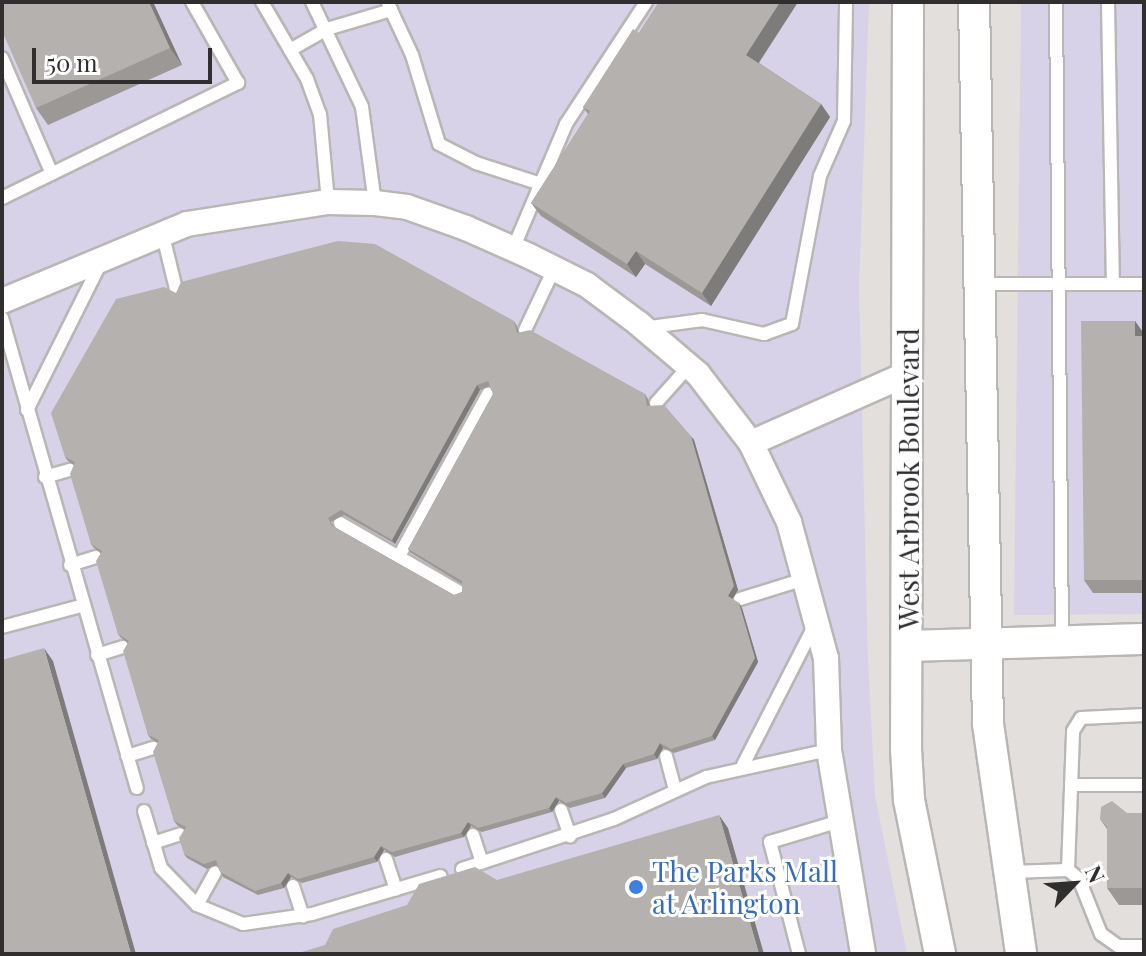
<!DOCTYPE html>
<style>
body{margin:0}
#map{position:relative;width:1146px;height:956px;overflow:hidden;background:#e2dfdc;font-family:"Playfair Display",serif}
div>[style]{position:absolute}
.commercial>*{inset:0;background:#d7d2e8}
.roads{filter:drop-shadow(2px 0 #b9b6b4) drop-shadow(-2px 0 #b9b6b4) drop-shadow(0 2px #b9b6b4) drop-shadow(0 -2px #b9b6b4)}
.service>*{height:12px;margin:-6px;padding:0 6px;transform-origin:6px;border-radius:6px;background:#fff}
.minor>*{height:24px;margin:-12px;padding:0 12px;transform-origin:12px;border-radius:12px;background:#fff}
.tertiary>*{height:30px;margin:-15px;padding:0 15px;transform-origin:15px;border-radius:15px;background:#fff}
.wall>*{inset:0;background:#9b9896}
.shaded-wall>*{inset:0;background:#7e7c7a}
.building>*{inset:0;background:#b4b1af}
.dots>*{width:22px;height:22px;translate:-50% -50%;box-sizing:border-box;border:4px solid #fff;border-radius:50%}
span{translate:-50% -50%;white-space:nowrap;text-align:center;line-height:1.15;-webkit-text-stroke:6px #fff;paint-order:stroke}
.street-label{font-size:28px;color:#302e2e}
.shop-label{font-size:28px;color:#366cbe}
.left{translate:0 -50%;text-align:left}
.frame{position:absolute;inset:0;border:4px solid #302e2e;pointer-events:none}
.north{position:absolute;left:1034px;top:844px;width:80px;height:80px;-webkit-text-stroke:6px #fff;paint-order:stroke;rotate:65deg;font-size:22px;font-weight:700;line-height:32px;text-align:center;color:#302e2e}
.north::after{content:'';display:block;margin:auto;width:28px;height:36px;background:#302e2e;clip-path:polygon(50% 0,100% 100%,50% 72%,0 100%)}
.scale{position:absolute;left:32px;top:48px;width:180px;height:36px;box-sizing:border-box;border:4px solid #302e2e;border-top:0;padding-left:10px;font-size:24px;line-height:28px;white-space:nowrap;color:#302e2e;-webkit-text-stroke:6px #fff;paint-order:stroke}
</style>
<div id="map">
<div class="commercial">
<div style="clip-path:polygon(2px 2px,869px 2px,859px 287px,868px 661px,875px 796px,907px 954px,2px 954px)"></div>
<div style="clip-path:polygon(1021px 2px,1144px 2px,1144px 614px,1014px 615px)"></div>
</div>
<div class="roads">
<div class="service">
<div style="left:262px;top:2px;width:89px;rotate:59.7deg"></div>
<div style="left:307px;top:79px;width:37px;rotate:70deg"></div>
<div style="left:320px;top:114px;width:88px;rotate:84.8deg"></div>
<div style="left:312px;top:2px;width:116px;rotate:64.5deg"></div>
<div style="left:362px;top:107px;width:97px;rotate:82.3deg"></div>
<div style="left:1056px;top:2px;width:638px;rotate:89.46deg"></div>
<div style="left:1108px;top:2px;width:282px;rotate:89deg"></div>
<div style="left:391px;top:10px;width:50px;rotate:65deg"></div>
<div style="left:412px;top:55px;width:93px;rotate:73.1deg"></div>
<div style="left:439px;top:144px;width:42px;rotate:27.2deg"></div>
<div style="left:476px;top:163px;width:65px;rotate:17.9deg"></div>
<div style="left:290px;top:50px;width:43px;rotate:-29.6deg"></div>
<div style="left:327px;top:29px;width:67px;rotate:-16.5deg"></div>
<div style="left:391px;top:10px;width:9px;rotate:-111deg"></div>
<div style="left:2px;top:58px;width:126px;rotate:66.7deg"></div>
<div style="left:2px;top:198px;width:263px;rotate:-26deg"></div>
<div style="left:238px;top:83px;width:93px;rotate:-119.6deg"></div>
<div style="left:162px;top:232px;width:59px;rotate:76.2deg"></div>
<div style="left:513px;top:249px;width:136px;rotate:-67deg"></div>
<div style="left:566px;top:124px;width:146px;rotate:-56.7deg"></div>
<div style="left:981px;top:284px;width:163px"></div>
<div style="left:2px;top:318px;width:489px;rotate:74deg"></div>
<div style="left:643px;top:328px;width:60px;rotate:-7.7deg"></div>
<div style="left:702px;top:320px;width:64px;rotate:12.7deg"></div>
<div style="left:764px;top:334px;width:30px;rotate:-20deg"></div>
<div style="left:792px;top:324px;width:151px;rotate:-79.3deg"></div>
<div style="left:820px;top:176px;width:60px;rotate:-66.4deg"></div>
<div style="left:844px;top:121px;width:119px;rotate:-89deg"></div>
<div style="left:525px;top:330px;width:68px;rotate:-64.6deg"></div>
<div style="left:656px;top:403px;width:50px;rotate:-48.3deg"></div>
<div style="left:27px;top:410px;width:163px;rotate:-63.4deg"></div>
<div style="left:45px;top:477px;width:26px;rotate:-16deg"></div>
<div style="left:340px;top:523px;width:136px;rotate:30deg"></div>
<div style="left:399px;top:556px;width:185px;rotate:-61.2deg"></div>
<div style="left:70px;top:565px;width:27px;rotate:-17deg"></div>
<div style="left:740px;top:599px;width:71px;rotate:-17.2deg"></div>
<div style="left:2px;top:627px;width:82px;rotate:-14.9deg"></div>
<div style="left:97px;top:655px;width:27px;rotate:-17deg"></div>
<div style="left:127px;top:756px;width:28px;rotate:-17deg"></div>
<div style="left:666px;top:756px;width:34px;rotate:75deg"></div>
<div style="left:743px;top:765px;width:156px;rotate:-62.9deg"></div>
<div style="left:1071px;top:785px;width:73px"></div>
<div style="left:561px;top:810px;width:28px;rotate:71deg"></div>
<div style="left:144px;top:811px;width:59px;rotate:73.4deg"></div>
<div style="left:161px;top:868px;width:52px;rotate:45.8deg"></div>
<div style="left:197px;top:905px;width:50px;rotate:22.4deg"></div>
<div style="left:243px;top:924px;width:70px;rotate:-8.2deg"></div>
<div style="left:312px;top:914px;width:134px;rotate:-16.5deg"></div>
<div style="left:473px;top:835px;width:29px;rotate:72deg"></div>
<div style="left:153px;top:843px;width:28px;rotate:-18deg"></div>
<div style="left:386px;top:859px;width:32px;rotate:72deg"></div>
<div style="left:462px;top:869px;width:160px;rotate:-18.2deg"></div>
<div style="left:614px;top:819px;width:101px;rotate:-24.5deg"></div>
<div style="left:706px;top:777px;width:126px;rotate:-12.4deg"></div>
<div style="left:1068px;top:870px;width:139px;rotate:-87.9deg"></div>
<div style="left:1073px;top:731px;width:15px;rotate:-58deg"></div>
<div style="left:1081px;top:718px;width:63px;rotate:-2.7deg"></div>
<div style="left:1011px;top:872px;width:57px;rotate:-2deg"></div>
<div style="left:1068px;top:870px;width:14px;rotate:39deg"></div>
<div style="left:1079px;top:879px;width:59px;rotate:68.2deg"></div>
<div style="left:1101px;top:934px;width:21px;rotate:35deg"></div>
<div style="left:1118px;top:946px;width:26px"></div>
<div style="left:293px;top:886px;width:32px;rotate:72deg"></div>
<div style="left:197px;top:905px;width:37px;rotate:-61deg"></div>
<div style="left:799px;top:954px;width:116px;rotate:-104.5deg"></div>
<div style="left:770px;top:842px;width:73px;rotate:-16.7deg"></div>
</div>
<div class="minor">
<div style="left:2px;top:301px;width:200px;rotate:-22.6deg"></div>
<div style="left:187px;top:224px;width:143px;rotate:-8.9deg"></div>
<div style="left:328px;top:202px;width:47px;rotate:1.2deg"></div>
<div style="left:375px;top:203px;width:32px;rotate:7deg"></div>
<div style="left:407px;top:207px;width:63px;rotate:19.6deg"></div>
<div style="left:466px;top:228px;width:69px;rotate:24deg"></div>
<div style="left:529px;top:256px;width:65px;rotate:26.6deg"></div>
<div style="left:587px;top:285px;width:64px;rotate:36.7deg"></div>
<div style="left:638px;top:323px;width:79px;rotate:40.4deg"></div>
<div style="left:698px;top:374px;width:87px;rotate:52.5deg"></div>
<div style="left:751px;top:443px;width:88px;rotate:64.3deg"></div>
<div style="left:789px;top:522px;width:141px;rotate:74.8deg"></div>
<div style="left:826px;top:658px;width:92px;rotate:88.1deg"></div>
<div style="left:829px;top:750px;width:207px;rotate:80.5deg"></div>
<div style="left:751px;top:443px;width:173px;rotate:-23.9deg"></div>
</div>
<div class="tertiary">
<div style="left:908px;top:2px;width:747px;rotate:90.15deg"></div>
<div style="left:906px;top:749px;width:51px;rotate:86.6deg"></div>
<div style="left:909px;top:800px;width:157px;rotate:78.6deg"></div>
<div style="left:974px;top:2px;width:722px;rotate:88.89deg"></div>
<div style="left:988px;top:724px;width:232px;rotate:81.8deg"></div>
<div style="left:907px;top:646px;width:237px;rotate:-1.7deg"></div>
</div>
</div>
<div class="wall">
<div style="clip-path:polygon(2px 2px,153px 2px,182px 65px,48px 125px,36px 108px)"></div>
<div style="clip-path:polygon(659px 2px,798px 2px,759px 63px,821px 104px,830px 117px,711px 306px,645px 264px,636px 277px,541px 216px,531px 203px,588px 114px,583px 107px,639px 33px)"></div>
<div style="clip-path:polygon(evenodd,176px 293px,514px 321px,517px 326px,519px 333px,645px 394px,648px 399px,650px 406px,694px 440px,738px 590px,732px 599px,739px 603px,742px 608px,758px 662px,715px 740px,674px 753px,663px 748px,657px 759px,626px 768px,605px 798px,570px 808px,559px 801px,552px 812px,482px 832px,471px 826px,464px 837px,395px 857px,384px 850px,377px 862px,302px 883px,291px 877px,284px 888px,258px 895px,223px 877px,217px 865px,207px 869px,187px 858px,184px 854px,184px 829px,177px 825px,174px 821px,158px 743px,151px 739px,148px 735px,127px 642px,121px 638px,118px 634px,100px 552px,94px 548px,91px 544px,74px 465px,68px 461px,65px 457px,176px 293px,490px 386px,493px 394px,408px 549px,411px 553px,462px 584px,462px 592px,454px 595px,334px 527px,331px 522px,344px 515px,395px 544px,480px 390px,490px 386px)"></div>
<div style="clip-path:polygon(1135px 321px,1144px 334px,1144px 593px,1093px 593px,1084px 580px)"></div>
<div style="clip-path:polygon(1127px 813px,1144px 813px,1144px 905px,1119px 905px,1107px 888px,1107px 829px,1100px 819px)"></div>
</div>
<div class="shaded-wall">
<div style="clip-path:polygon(149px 2px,153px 2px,182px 65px,170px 48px)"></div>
<div style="clip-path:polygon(780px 2px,798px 2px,755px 68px,746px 55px)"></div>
<div style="clip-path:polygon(821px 104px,830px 117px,711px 306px,702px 293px)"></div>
<div style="clip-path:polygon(636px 251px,645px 264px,636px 277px,627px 264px)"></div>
<div style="clip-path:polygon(1135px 321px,1144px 334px,1144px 349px,1135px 336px)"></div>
<div style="clip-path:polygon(477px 385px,480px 390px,395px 544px,392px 540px)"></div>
<div style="clip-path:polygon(691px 436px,694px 440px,738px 590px,731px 601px,728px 596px)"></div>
<div style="clip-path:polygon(739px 603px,742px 608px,758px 662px,715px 740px,712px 736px)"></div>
<div style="clip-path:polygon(44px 648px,53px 661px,136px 954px,131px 954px)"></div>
<div style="clip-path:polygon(660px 743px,663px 748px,657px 759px,654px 754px)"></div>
<div style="clip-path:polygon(623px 764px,626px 768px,605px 798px,602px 793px)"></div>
<div style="clip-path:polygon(556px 797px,559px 801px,552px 812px,549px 808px)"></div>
<div style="clip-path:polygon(719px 815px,728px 828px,764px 954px,759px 954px)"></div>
<div style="clip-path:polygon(468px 822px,471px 826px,464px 837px,461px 833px)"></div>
<div style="clip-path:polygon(381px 846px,384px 850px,377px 862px,374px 857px)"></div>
<div style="clip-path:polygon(288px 873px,291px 877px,284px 888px,281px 883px)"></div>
</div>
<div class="building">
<div style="clip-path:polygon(2px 2px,149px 2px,170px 48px,36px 108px,2px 31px)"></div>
<div style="clip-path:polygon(659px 2px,780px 2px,746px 55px,821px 104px,702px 293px,636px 251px,627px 264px,531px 203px,590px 111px,583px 107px,633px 29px,639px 33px)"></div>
<div style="clip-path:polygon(evenodd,338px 241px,375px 244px,514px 321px,517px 333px,530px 330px,645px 394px,647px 406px,664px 405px,691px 436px,734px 586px,728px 596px,739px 603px,755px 658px,712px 736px,671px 749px,660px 743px,654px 754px,623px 764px,602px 793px,566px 803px,556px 797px,549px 808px,478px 828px,468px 822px,461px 833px,392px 852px,381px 846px,374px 857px,298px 879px,288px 873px,281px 883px,255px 891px,220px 872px,216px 860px,204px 864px,184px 854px,179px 838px,186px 827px,174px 821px,153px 752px,159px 740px,148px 735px,123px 651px,129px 641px,118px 634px,96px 561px,102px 551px,91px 544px,70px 474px,75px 462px,65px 457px,51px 413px,116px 299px,164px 287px,176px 293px,181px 282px,338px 241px,488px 381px,493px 394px,408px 549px,462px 581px,462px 592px,454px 595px,332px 526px,328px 518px,341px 510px,392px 540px,477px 385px,488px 381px)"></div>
<div style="clip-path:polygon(1081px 321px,1135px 321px,1135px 336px,1144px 336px,1144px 580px,1084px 580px)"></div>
<div style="clip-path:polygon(44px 648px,131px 954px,2px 954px,2px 660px)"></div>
<div style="clip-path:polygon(1112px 801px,1127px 813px,1144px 813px,1144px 888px,1107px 888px,1107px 827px,1100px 819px,1101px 807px)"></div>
<div style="clip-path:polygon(719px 815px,759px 954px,295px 954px,325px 945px,333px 929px,407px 905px,419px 884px,475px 867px,497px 880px)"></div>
</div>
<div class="dots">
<div style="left:636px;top:887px;background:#3f7fe0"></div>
</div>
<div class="street-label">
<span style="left:908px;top:479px;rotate:-90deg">West Arbrook Boulevard</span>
</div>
<div class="shop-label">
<span class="left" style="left:652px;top:887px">The Parks Mall<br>at Arlington</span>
</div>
<div class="frame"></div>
<div class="north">N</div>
<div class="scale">50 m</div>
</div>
